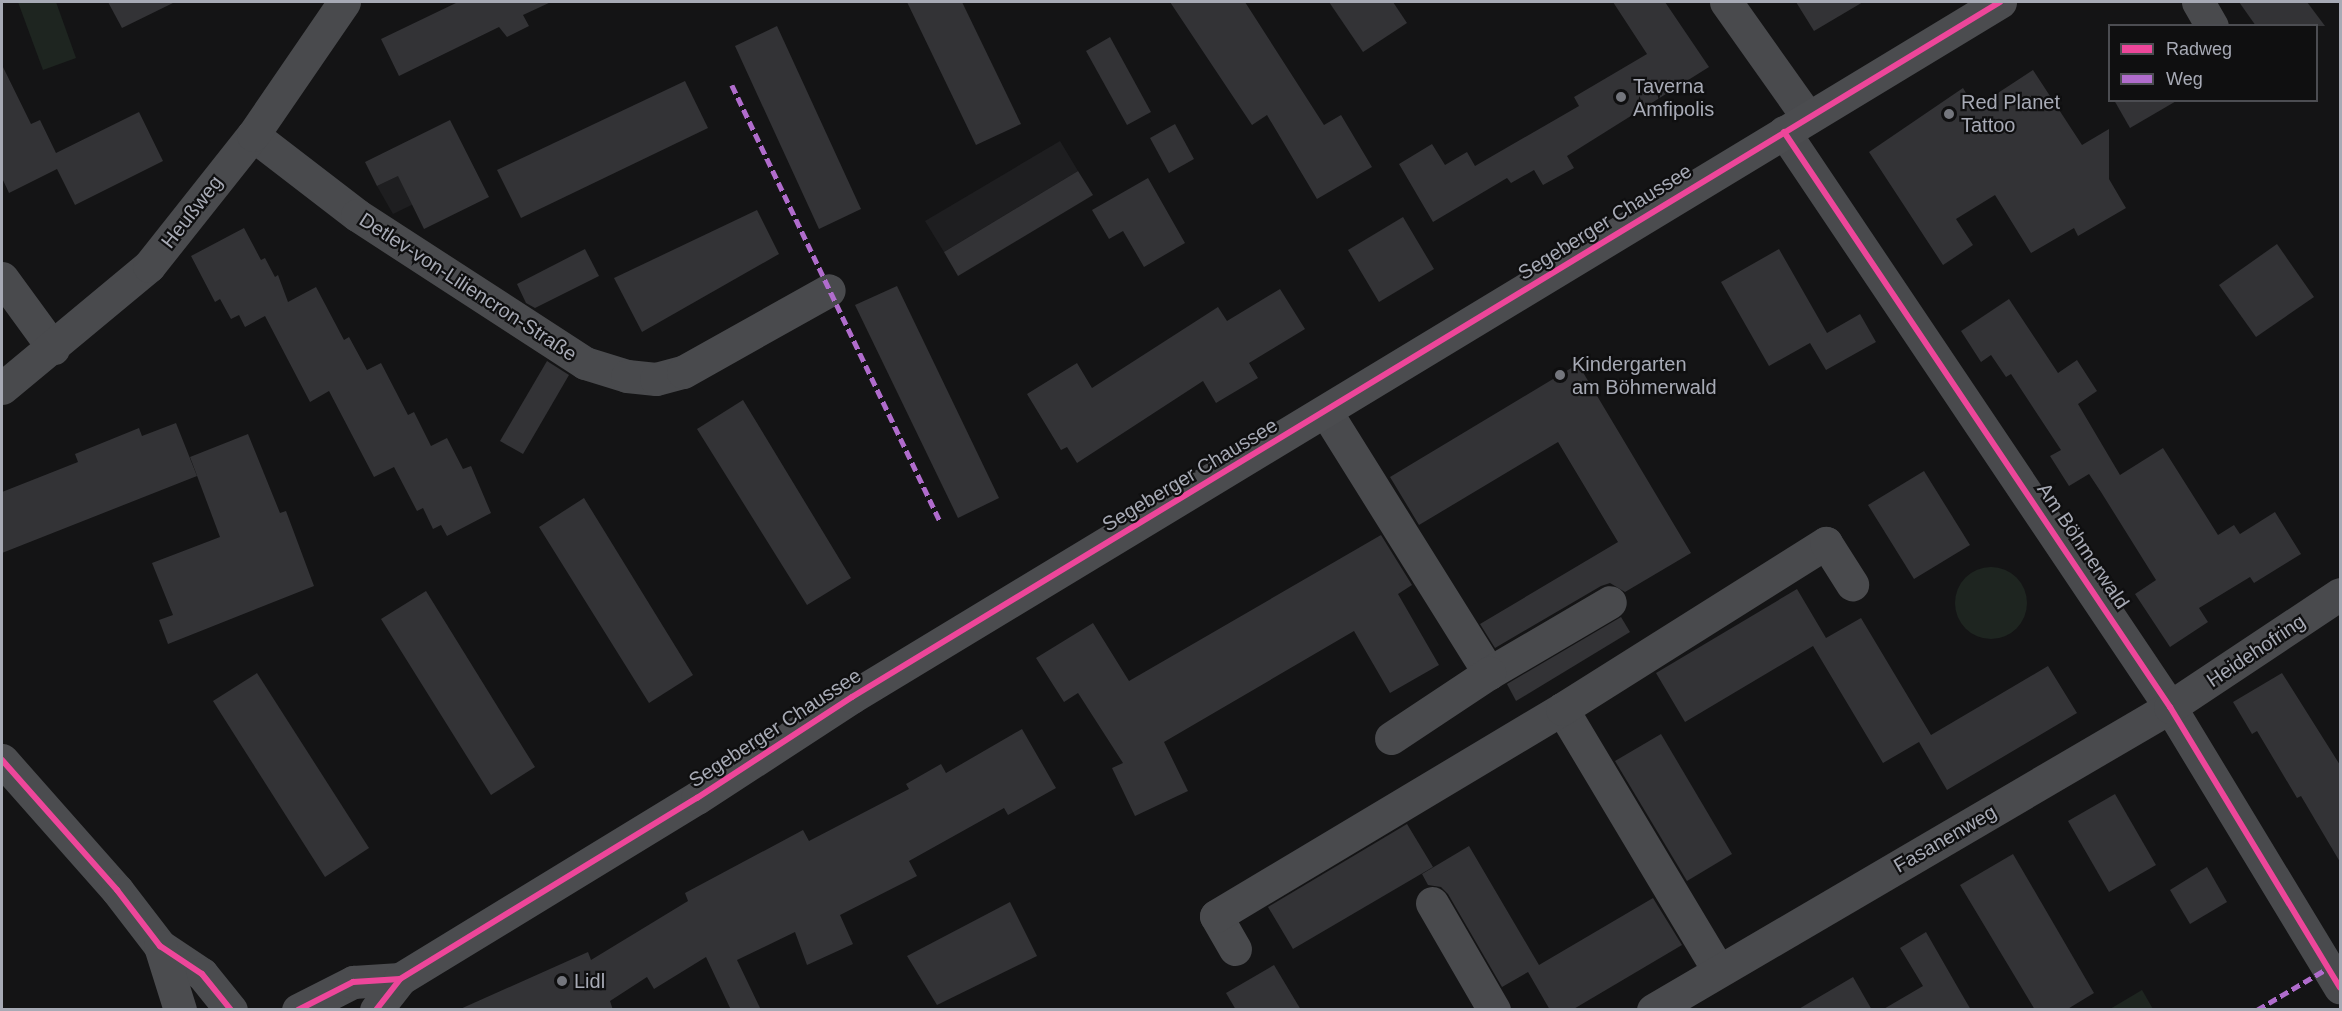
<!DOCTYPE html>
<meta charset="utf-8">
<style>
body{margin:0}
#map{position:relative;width:2342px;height:1011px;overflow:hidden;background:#141415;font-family:Arial,sans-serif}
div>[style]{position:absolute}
.built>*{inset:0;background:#1e1e20}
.green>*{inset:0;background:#1e2520}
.round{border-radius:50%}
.building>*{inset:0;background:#333336}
.minor>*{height:33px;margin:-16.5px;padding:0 16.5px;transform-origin:16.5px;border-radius:16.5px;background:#494a4d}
.major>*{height:33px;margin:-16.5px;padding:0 16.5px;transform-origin:16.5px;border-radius:16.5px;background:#4b4c4f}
.quiet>*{height:4.5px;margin-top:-2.25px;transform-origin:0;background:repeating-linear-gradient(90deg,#b06ccc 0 9px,transparent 0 13.5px)}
.cycleway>*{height:6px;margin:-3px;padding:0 3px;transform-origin:3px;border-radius:3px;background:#ed469a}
.dots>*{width:16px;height:16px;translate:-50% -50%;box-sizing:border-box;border:3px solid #0f0f10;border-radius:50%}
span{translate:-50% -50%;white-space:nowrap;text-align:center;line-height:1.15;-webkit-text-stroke:4.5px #0f0f10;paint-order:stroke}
.poi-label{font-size:20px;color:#a7aab5}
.left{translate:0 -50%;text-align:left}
.street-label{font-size:20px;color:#a7aab5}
.frame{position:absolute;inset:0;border:3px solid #a7aab5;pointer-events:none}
.legend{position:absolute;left:2108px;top:24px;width:210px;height:78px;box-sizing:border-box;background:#0f0f10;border:2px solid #4c4d52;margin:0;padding:8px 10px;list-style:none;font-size:18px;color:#a7aab5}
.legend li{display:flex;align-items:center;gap:12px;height:30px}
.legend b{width:30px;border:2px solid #4c4d52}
</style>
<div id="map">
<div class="built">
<div style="clip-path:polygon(1060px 141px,1078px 171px,944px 252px,925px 221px)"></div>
<div style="clip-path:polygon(462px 144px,475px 174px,393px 214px,377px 186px)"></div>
</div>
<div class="green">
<div style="clip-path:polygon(18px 2px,56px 2px,76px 58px,43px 70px)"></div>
<div class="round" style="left:1955px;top:567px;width:72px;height:72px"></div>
<div style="clip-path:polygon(2142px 990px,2153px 1009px,2110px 1009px)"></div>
</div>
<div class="building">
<div style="clip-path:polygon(108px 2px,175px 2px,122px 28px)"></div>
<div style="clip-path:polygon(458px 2px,551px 2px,523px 15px,529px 26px,507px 37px,499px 27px,399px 76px,381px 39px)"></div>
<div style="clip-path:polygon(907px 2px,962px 2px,1021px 124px,976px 145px)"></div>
<div style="clip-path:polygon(1170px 2px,1245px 2px,1324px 125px,1341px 115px,1372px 167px,1317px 199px,1267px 115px,1252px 125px)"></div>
<div style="clip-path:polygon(1329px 2px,1393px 2px,1407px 23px,1363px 52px)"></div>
<div style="clip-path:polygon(1613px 2px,1665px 2px,1709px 67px,1567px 156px,1574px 168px,1543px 185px,1534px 170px,1511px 183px,1507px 178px,1433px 222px,1399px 164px,1432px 144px,1445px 165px,1467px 152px,1475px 166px,1579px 106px,1574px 97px,1647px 54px)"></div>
<div style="clip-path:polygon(1796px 2px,1863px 2px,1814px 31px)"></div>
<div style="clip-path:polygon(2239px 2px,2307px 2px,2325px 26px,2256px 26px)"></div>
<div style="clip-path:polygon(777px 26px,861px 209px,819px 229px,735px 46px)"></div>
<div style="clip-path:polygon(1110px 37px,1151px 112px,1127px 125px,1086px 51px)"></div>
<div style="clip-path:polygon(2px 65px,31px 124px,40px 120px,56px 153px,139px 112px,163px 161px,75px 205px,57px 169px,9px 193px,2px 178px)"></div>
<div style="clip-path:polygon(2033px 70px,2082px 145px,2109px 129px,2109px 179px,2126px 208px,2078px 236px,2074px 228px,2031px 253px,1995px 195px,1956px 219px,1973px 245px,1943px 265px,1869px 152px,1963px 88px,1975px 108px)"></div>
<div style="clip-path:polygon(685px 81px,708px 128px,521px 218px,497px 170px)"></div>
<div style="clip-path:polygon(2114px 100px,2178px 100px,2130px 128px)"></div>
<div style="clip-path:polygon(450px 120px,489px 197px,424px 229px,398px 176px,377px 186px,365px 162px)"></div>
<div style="clip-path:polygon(1175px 124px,1194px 159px,1169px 173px,1150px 138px)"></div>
<div style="clip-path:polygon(1078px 171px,1093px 195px,958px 276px,944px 252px)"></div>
<div style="clip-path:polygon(1148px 178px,1185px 243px,1144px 267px,1123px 231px,1109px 239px,1092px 210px)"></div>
<div style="clip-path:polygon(757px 210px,779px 254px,642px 332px,614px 278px)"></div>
<div style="clip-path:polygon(1403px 217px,1434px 269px,1379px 302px,1348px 250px)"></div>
<div style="clip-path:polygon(244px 228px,261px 260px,265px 258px,275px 277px,278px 275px,288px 302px,316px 287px,344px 340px,349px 337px,367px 370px,381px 363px,408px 415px,414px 412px,431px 446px,447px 438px,463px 469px,471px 466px,491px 513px,447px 536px,441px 525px,433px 529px,423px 508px,417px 511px,394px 467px,374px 477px,329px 391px,310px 402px,265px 316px,245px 327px,239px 315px,231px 319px,220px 299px,215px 302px,191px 256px)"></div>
<div style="clip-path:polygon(2277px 244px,2314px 297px,2256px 337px,2219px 285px)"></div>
<div style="clip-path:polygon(585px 249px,599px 276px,535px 308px,526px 303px,517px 284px)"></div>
<div style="clip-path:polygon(1779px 249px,1827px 333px,1860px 314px,1876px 342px,1826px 370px,1810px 343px,1769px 366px,1721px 282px)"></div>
<div style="clip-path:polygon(897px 286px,999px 498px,958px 518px,855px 305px)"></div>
<div style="clip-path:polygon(1280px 289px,1305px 329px,1249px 363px,1258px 378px,1216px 403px,1203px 381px,1077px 463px,1067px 447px,1061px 450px,1027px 394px,1077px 363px,1092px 388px,1218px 307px,1227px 321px)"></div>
<div style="clip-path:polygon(2009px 299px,2058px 373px,2077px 360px,2097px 391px,2078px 404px,2120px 475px,2163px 448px,2218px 535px,2234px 525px,2240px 534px,2275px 512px,2301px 554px,2254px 583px,2250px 577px,2199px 608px,2208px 622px,2170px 647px,2135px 594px,2156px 580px,2101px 492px,2089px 474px,2069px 486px,2050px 456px,2061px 450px,2011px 374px,2006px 377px,1991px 355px,1981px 362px,1961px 331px)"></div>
<div style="clip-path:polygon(547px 361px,569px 375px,523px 454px,500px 441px)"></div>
<div style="clip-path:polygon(1578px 364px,1691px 553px,1625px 592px,1610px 583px,1601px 586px,1495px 648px,1480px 624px,1618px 542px,1558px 442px,1419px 525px,1390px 477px)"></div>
<div style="clip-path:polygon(743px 400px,851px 578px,807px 605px,697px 429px)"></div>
<div style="clip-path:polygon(176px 423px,197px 476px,2px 553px,2px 492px,78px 462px,75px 454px,139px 428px,142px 436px)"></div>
<div style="clip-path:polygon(248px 434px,280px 513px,286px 511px,314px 586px,168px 644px,159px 620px,173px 615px,152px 563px,220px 537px,190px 457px)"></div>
<div style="clip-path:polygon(1924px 471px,1970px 545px,1914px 579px,1868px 505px)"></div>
<div style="clip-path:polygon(584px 498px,693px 675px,649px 703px,539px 527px)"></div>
<div style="clip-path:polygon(1381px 535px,1412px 585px,1398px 594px,1439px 665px,1390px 693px,1354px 631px,1164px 742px,1188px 791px,1135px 816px,1112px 768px,1123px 763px,1078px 693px,1064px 702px,1036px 658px,1093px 623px,1129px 681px)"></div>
<div style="clip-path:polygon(1797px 589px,1826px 638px,1861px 618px,1931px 735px,2048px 666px,2077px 713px,1947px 790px,1919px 742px,1883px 763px,1813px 646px,1685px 722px,1656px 673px)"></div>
<div style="clip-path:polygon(426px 591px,535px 767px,491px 795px,381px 619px)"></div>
<div style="clip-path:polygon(1621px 617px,1630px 632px,1516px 701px,1507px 684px)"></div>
<div style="clip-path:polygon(257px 673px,369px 848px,325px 877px,213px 701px)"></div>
<div style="clip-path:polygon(2282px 673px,2340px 765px,2340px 862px,2301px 796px,2297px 798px,2257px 731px,2252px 734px,2233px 702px)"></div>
<div style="clip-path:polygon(1022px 729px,1056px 788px,1008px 815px,1004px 808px,909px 861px,917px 876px,840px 915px,853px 944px,807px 965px,795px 932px,737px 960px,761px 1010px,731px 1010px,706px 957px,654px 989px,647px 977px,610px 1001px,613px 1010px,458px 1010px,588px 952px,591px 960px,688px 901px,685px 893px,803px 830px,809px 841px,909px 789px,906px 784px,941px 764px,946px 773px)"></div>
<div style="clip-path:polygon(1661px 734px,1732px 854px,1687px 881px,1615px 761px)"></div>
<div style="clip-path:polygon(2115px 794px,2156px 865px,2109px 892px,2068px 821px)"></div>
<div style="clip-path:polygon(1407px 824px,1433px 867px,1293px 949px,1268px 907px)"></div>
<div style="clip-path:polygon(1469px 846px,1539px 965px,1653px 898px,1682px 945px,1572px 1010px,1550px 1010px,1528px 972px,1502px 987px,1448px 894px,1441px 887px,1428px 885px,1422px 874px)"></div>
<div style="clip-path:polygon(2013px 854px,2094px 993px,2066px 1010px,2035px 1010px,1960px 885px)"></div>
<div style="clip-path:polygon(2207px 867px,2227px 902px,2190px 924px,2170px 890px)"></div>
<div style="clip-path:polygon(1010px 902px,1037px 956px,937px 1005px,907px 956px)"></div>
<div style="clip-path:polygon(1926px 932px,1957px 986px,1971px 1010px,1882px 1010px,1923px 986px,1900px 948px)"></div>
<div style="clip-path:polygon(1274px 965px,1301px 1010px,1236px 1010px,1226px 993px)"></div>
<div style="clip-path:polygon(1853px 977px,1872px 1010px,1797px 1010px)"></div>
</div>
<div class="minor">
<div style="left:1726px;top:2px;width:142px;rotate:54.7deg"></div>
<div style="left:2198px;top:2px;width:28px;rotate:60deg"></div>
<div style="left:1784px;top:132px;width:693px;rotate:56.13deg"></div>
<div style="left:2170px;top:707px;width:328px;rotate:58.8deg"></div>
<div style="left:253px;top:135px;width:131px;rotate:37.6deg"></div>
<div style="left:357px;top:215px;width:272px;rotate:33deg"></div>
<div style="left:585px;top:363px;width:44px;rotate:17.2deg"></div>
<div style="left:627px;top:376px;width:29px;rotate:6deg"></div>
<div style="left:656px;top:379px;width:28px;rotate:-15deg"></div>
<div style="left:683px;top:372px;width:167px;rotate:-29.3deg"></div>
<div style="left:2px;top:278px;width:87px;rotate:53.9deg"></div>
<div style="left:2px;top:388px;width:191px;rotate:-39.7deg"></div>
<div style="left:149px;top:266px;width:167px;rotate:-51.6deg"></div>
<div style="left:253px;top:135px;width:161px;rotate:-55.6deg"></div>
<div style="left:1326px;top:412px;width:308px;rotate:58deg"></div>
<div style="left:1489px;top:673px;width:140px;rotate:-30.4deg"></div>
<div style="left:1562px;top:709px;width:305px;rotate:59.1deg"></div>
<div style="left:1391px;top:738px;width:118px;rotate:-33.6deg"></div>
<div style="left:1432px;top:903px;width:124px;rotate:59.9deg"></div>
<div style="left:1235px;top:949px;width:38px;rotate:-120deg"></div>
<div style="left:1216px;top:916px;width:403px;rotate:-30.9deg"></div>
<div style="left:1562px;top:709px;width:312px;rotate:-32.2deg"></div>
<div style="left:1826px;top:543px;width:49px;rotate:57.6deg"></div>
<div style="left:1653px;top:1010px;width:599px;rotate:-30.37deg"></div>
<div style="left:2170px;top:707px;width:204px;rotate:-33.6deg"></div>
</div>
<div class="major">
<div style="left:2px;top:760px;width:174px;rotate:48.5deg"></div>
<div style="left:117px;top:890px;width:71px;rotate:52.5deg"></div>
<div style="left:160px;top:946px;width:50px;rotate:33.7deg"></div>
<div style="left:202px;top:974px;width:46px;rotate:51.1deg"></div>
<div style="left:160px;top:946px;width:67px;rotate:72.6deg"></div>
<div style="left:298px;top:1010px;width:62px;rotate:-27deg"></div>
<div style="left:353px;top:982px;width:47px;rotate:-3.7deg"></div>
<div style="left:376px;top:1010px;width:39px;rotate:-52deg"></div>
<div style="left:400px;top:979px;width:348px;rotate:-31.4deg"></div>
<div style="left:697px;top:798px;width:185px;rotate:-33.1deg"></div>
<div style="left:852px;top:697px;width:1342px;rotate:-31.19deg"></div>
</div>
<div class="quiet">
<div style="left:732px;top:85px;width:484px;rotate:64.5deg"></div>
<div style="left:2257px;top:1010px;width:82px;rotate:-30.6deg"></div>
</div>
<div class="cycleway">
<div style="left:1784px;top:132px;width:693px;rotate:56.13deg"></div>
<div style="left:2170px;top:707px;width:328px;rotate:58.8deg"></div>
<div style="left:2px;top:760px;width:174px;rotate:48.5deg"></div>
<div style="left:117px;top:890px;width:71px;rotate:52.5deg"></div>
<div style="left:160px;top:946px;width:50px;rotate:33.7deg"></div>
<div style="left:202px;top:974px;width:46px;rotate:51.1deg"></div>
<div style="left:298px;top:1010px;width:62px;rotate:-27deg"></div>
<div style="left:353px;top:982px;width:47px;rotate:-3.7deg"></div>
<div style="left:376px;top:1010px;width:39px;rotate:-52deg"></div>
<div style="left:400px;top:979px;width:348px;rotate:-31.4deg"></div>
<div style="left:697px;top:798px;width:185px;rotate:-33.1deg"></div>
<div style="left:852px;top:697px;width:1342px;rotate:-31.19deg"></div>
</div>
<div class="dots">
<div style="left:1621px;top:97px;background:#74767d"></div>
<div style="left:1949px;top:114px;background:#74767d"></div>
<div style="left:1560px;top:375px;background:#74767d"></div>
<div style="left:562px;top:981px;background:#74767d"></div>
</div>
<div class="poi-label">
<span class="left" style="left:1633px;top:98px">Taverna<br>Amfipolis</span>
<span class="left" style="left:1961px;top:114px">Red Planet<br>Tattoo</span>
<span class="left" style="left:1572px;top:376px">Kindergarten<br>am Böhmerwald</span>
<span class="left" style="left:574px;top:981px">Lidl</span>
</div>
<div class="street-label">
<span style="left:192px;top:212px;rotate:-52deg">Heußweg</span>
<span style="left:1605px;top:222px;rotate:-32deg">Segeberger Chaussee</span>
<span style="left:468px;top:287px;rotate:33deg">Detlev-von-Liliencron-Straße</span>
<span style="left:1190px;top:475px;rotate:-31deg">Segeberger Chaussee</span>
<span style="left:2083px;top:546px;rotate:56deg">Am Böhmerwald</span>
<span style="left:2256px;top:651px;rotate:-34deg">Heidehofring</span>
<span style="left:775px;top:728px;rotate:-33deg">Segeberger Chaussee</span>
<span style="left:1945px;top:839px;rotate:-30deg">Fasanenweg</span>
</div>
<div class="frame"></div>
<ul class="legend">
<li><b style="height:8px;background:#ed469a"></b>Radweg</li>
<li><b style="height:8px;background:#b06ccc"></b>Weg</li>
</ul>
</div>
